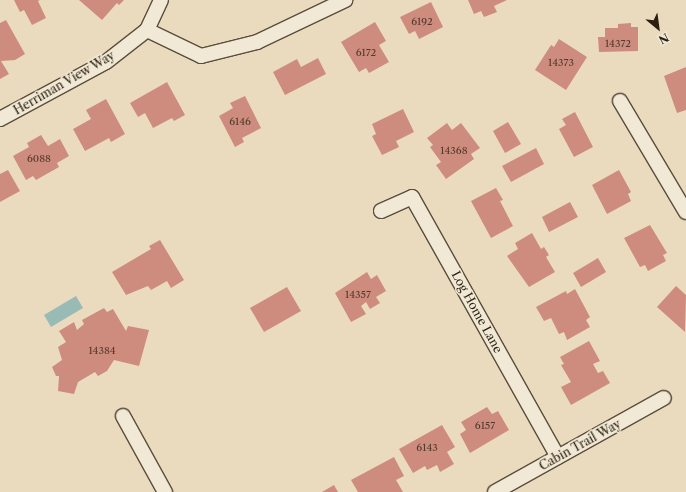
<!DOCTYPE html>
<style>
body{margin:0}
#map{position:relative;width:686px;height:492px;overflow:hidden;background:#eadbbe;font-family:"Libre Caslon Text",serif}
div>[style]{position:absolute}
.water>*{inset:0;background:#98bbb5}
.building>*{inset:0;background:#ce8c7e}
.roads{filter:drop-shadow(1px 0 #5a4e3c) drop-shadow(-1px 0 #5a4e3c) drop-shadow(0 1px #5a4e3c) drop-shadow(0 -1px #5a4e3c)}
.minor>*{height:14px;margin:-7px;padding:0 7px;transform-origin:7px;border-radius:7px;background:#f1e8d5}
span{translate:-50% -50%;white-space:nowrap;text-align:center;line-height:1.15;-webkit-text-stroke:3px #f1e8d5;paint-order:stroke}
.number-label{font-size:10px;color:#533a2c}
.number-label span{-webkit-text-stroke-width:0}
.street-label{font-size:12px;color:#2a1f10}
.north{position:absolute;left:638px;top:8px;width:40px;height:40px;-webkit-text-stroke:3px #f1e8d5;paint-order:stroke;rotate:151deg;font-size:11px;font-weight:700;line-height:16px;text-align:center;color:#2a1f10}
.north::after{content:'';display:block;margin:auto;width:14px;height:18px;background:#2a1f10;clip-path:polygon(50% 0,100% 100%,50% 72%,0 100%)}
</style>
<div id="map">
<div class="water">
<div style="clip-path:polygon(76px 296px,83px 308px,51px 327px,44px 315px)"></div>
</div>
<div class="building">
<div style="clip-path:polygon(14px 0,40px 0,38px 1px,46px 18px,32px 25px,24px 10px,20px 12px)"></div>
<div style="clip-path:polygon(79px 0,124px 0,119px 5px,117px 3px,102px 20px)"></div>
<div style="clip-path:polygon(468px 0,507px 0,494px 6px,497px 12px,484px 17px,481px 11px,474px 14px)"></div>
<div style="clip-path:polygon(431px 2px,443px 27px,419px 39px,415px 31px,409px 34px,400px 17px)"></div>
<div style="clip-path:polygon(6px 20px,25px 54px,15px 60px,1px 61px,9px 74px,0 79px,0 23px)"></div>
<div style="clip-path:polygon(375px 22px,386px 41px,379px 45px,389px 62px,369px 73px,366px 68px,359px 72px,341px 42px)"></div>
<div style="clip-path:polygon(631px 23px,631px 27px,638px 27px,638px 51px,599px 52px,598px 37px,605px 37px,605px 28px,618px 28px,618px 24px)"></div>
<div style="clip-path:polygon(559px 39px,587px 57px,566px 90px,535px 70px,551px 45px,554px 47px)"></div>
<div style="clip-path:polygon(318px 58px,326px 74px,285px 95px,273px 72px,297px 59px,301px 67px)"></div>
<div style="clip-path:polygon(686px 67px,686px 110px,677px 113px,664px 76px)"></div>
<div style="clip-path:polygon(167px 82px,185px 115px,174px 121px,172px 118px,153px 128px,145px 113px,138px 117px,130px 103px)"></div>
<div style="clip-path:polygon(245px 96px,261px 128px,242px 138px,244px 142px,235px 147px,219px 116px,233px 108px,230px 103px)"></div>
<div style="clip-path:polygon(106px 99px,125px 134px,111px 142px,109px 138px,85px 151px,73px 129px,91px 119px,86px 110px)"></div>
<div style="clip-path:polygon(403px 109px,414px 132px,396px 141px,399px 147px,382px 155px,372px 136px,376px 134px,372px 124px)"></div>
<div style="clip-path:polygon(575px 112px,593px 147px,574px 157px,559px 129px,566px 125px,562px 119px)"></div>
<div style="clip-path:polygon(508px 122px,521px 144px,505px 153px,493px 131px)"></div>
<div style="clip-path:polygon(447px 123px,452px 130px,461px 123px,480px 148px,471px 154px,474px 159px,446px 179px,436px 165px,441px 162px,430px 147px,433px 145px,427px 138px)"></div>
<div style="clip-path:polygon(41px 135px,48px 146px,60px 139px,69px 156px,57px 163px,59px 167px,36px 180px,33px 176px,26px 180px,13px 156px,29px 147px,27px 143px)"></div>
<div style="clip-path:polygon(536px 148px,544px 164px,511px 182px,502px 166px)"></div>
<div style="clip-path:polygon(8px 170px,20px 191px,0 202px,0 174px)"></div>
<div style="clip-path:polygon(619px 170px,631px 192px,628px 194px,631px 201px,607px 214px,592px 185px)"></div>
<div style="clip-path:polygon(496px 188px,503px 200px,500px 201px,513px 226px,491px 238px,471px 201px)"></div>
<div style="clip-path:polygon(570px 202px,578px 217px,549px 232px,542px 217px)"></div>
<div style="clip-path:polygon(650px 225px,667px 253px,663px 255px,666px 261px,648px 271px,645px 265px,640px 267px,624px 238px)"></div>
<div style="clip-path:polygon(532px 233px,541px 249px,544px 247px,549px 255px,546px 257px,555px 272px,529px 287px,507px 256px,518px 249px,515px 243px)"></div>
<div style="clip-path:polygon(160px 240px,184px 280px,171px 288px,167px 281px,151px 290px,148px 286px,126px 295px,112px 272px,151px 249px,149px 246px)"></div>
<div style="clip-path:polygon(598px 258px,606px 272px,581px 287px,573px 273px)"></div>
<div style="clip-path:polygon(367px 272px,371px 279px,377px 275px,386px 291px,376px 297px,380px 303px,370px 309px,366px 302px,361px 306px,366px 314px,351px 322px,335px 293px)"></div>
<div style="clip-path:polygon(676px 286px,686px 295px,685px 332px,657px 307px)"></div>
<div style="clip-path:polygon(287px 287px,301px 311px,264px 332px,250px 308px)"></div>
<div style="clip-path:polygon(575px 289px,590px 317px,586px 320px,590px 327px,567px 340px,564px 332px,559px 334px,551px 318px,544px 321px,536px 307px,566px 291px,567px 294px)"></div>
<div style="clip-path:polygon(104px 308px,107px 312px,113px 309px,126px 331px,128px 326px,149px 330px,139px 366px,114px 360px,107px 371px,98px 376px,95px 372px,78px 382px,74px 394px,58px 391px,59px 376px,56px 376px,52px 367px,62px 360px,58px 347px,66px 342px,59px 331px,74px 322px,77px 330px,84px 324px,82px 320px)"></div>
<div style="clip-path:polygon(589px 341px,600px 361px,593px 364px,598px 373px,603px 371px,610px 383px,571px 405px,561px 387px,571px 382px,561px 365px,564px 364px,560px 357px)"></div>
<div style="clip-path:polygon(487px 407px,492px 414px,498px 411px,509px 430px,470px 453px,460px 434px,466px 430px,461px 422px)"></div>
<div style="clip-path:polygon(442px 425px,455px 447px,447px 452px,454px 464px,440px 472px,437px 465px,427px 470px,425px 466px,413px 473px,399px 449px)"></div>
<div style="clip-path:polygon(394px 457px,404px 476px,396px 480px,403px 492px,358px 492px,351px 480px)"></div>
<div style="clip-path:polygon(334px 485px,338px 492px,322px 492px)"></div>
</div>
<div class="roads">
<div class="minor">
<div style="left:147px;top:30px;width:60px;rotate:25.7deg"></div>
<div style="left:201px;top:56px;width:58px;rotate:-14deg"></div>
<div style="left:257px;top:42px;width:98px;rotate:-25.5deg"></div>
<div style="left:620px;top:101px;width:129px;rotate:59.3deg"></div>
<div style="left:0;top:119px;width:120px;rotate:-28.3deg"></div>
<div style="left:106px;top:62px;width:52px;rotate:-38deg"></div>
<div style="left:147px;top:30px;width:33px;rotate:-65deg"></div>
<div style="left:381px;top:211px;width:34px;rotate:-24deg"></div>
<div style="left:412px;top:197px;width:298px;rotate:60.7deg"></div>
<div style="left:123px;top:416px;width:87px;rotate:61.1deg"></div>
<div style="left:495px;top:492px;width:193px;rotate:-29.1deg"></div>
</div>
</div>
<div class="number-label">
<span style="left:422px;top:22px">6192</span>
<span style="left:618px;top:44px">14372</span>
<span style="left:366px;top:53px">6172</span>
<span style="left:561px;top:63px">14373</span>
<span style="left:240px;top:122px">6146</span>
<span style="left:454px;top:151px">14368</span>
<span style="left:39px;top:159px">6088</span>
<span style="left:358px;top:295px">14357</span>
<span style="left:102px;top:351px">14384</span>
<span style="left:485px;top:426px">6157</span>
<span style="left:427px;top:448px">6143</span>
</div>
<div class="street-label">
<span style="left:64px;top:83px;rotate:-30deg">Herriman View Way</span>
<span style="left:477px;top:312px;rotate:61deg">Log Home Lane</span>
<span style="left:580px;top:445px;rotate:-29deg">Cabin Trail Way</span>
</div>
<div class="north">N</div>
</div>
